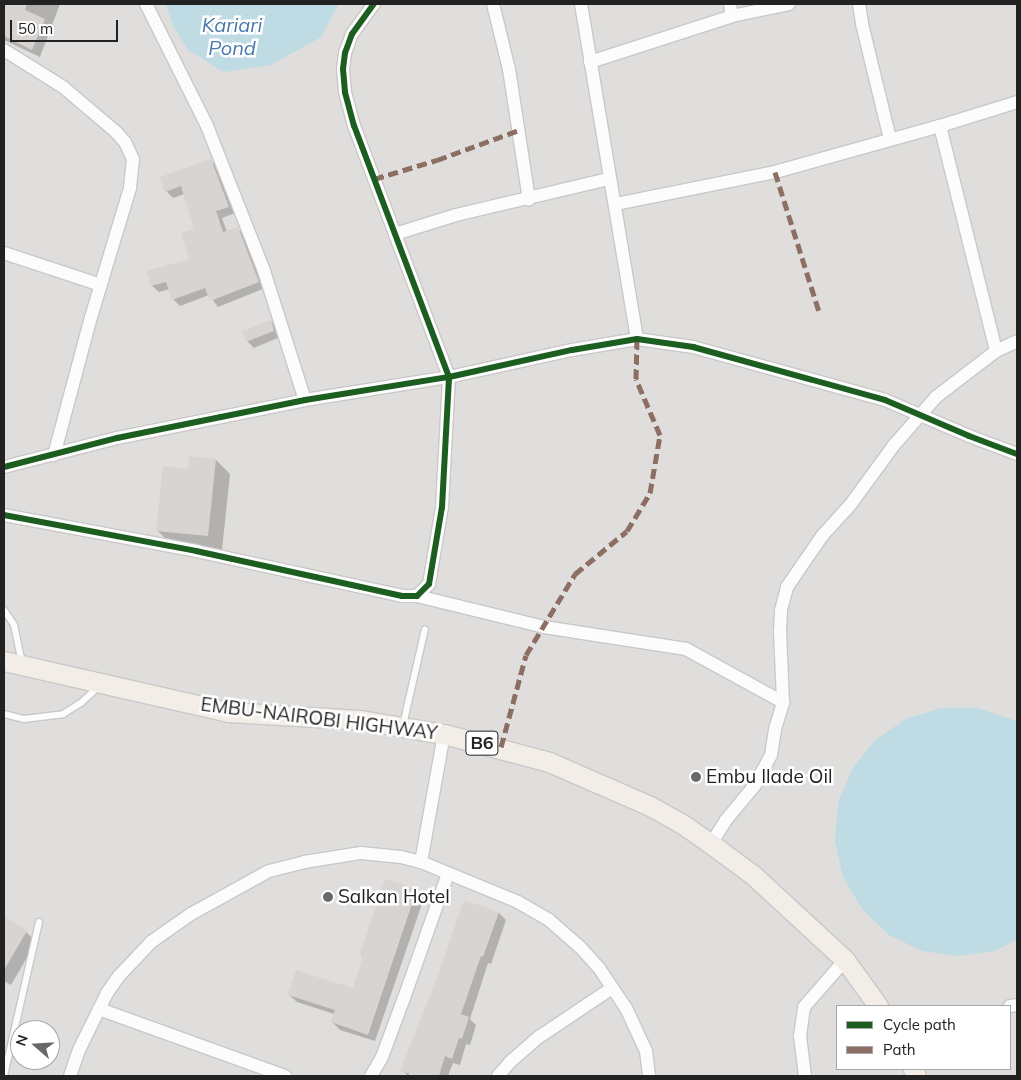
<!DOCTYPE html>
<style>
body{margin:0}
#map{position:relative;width:1021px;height:1080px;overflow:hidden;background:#f0eeeb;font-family:Mulish,sans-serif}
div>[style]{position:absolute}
.residential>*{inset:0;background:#dfdedc}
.water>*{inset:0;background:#bfdbe3}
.shadow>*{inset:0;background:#0003}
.building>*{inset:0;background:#d7d4d2}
.roads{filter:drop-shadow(1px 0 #c9c8c7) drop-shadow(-1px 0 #c9c8c7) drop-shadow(0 1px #c9c8c7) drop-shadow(0 -1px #c9c8c7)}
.lane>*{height:6px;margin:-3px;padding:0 3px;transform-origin:3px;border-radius:3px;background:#fdfcfc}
.street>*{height:12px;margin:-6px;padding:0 6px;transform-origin:6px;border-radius:6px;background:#fdfcfc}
.primary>*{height:19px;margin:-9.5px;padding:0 9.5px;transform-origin:9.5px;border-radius:9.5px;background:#f3ede7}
.quiet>*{height:5px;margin-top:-2.5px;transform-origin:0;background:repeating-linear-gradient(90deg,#8d6e63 0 10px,transparent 0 15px)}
.cycleway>*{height:6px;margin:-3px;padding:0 3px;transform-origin:3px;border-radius:3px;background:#1b5e20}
.dots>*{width:14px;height:14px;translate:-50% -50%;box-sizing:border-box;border:2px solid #fff;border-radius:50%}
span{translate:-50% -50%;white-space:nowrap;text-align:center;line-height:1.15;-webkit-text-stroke:5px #fff;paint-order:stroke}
.shield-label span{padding:1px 4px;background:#fff;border:1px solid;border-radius:4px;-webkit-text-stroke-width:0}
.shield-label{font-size:18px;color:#222;font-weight:700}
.street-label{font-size:19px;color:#222}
.poi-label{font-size:19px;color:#222}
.left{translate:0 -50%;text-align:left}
.water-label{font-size:20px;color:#4a7aab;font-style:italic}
.frame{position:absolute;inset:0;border:5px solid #222;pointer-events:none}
.legend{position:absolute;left:836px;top:1005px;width:175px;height:65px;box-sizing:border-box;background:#fff;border:1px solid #a7a7a7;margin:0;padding:6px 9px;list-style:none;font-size:15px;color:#222}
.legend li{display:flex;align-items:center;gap:10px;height:25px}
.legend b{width:25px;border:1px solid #a7a7a7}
.north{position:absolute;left:10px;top:1020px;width:50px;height:50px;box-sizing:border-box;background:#fff;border:1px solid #a7a7a7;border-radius:50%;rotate:289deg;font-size:14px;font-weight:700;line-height:20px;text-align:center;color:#222}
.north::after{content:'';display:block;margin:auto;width:18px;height:22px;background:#6a6968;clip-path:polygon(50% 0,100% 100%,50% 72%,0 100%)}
.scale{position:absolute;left:10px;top:20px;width:108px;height:22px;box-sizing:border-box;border:2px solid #222;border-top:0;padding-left:6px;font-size:15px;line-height:18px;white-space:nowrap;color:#222;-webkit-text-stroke:4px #fff;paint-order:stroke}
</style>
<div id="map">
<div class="residential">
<div style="clip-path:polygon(evenodd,4px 4px,1017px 4px,1017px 1076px,4px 1076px,4px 4px,837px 1006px,1010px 1006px,1010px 1069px,837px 1069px,837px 1006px,4px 4px,20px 1030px,50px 1030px,50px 1060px,20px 1060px,20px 1030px)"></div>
</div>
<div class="water">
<div style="clip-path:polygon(166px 4px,339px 4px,321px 37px,271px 65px,224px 72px,188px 50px,173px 26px)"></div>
<div style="clip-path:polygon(941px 708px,978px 708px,1017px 721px,1017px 940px,995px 951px,959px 956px,922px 951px,889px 935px,862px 909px,843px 877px,835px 841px,838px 803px,852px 769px,875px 740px,906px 719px)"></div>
</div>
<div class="shadow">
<div style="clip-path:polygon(4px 4px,60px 4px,40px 57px,4px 40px)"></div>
<div style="clip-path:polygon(211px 161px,218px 168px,235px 213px,222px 218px,227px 232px,238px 229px,244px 235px,265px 288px,218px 307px,209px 295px,180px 306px,173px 299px,170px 289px,159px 292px,152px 286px,148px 272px,191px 259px,195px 230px,184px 194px,173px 198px,167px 192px,161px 178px)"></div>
<div style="clip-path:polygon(271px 321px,277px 328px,280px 337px,254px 348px,247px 341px)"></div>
<div style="clip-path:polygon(190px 457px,216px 460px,230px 474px,222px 550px,171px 544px,157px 530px,189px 470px)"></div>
<div style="clip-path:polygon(416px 891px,424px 898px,375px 1041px,340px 1030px,332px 1022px,334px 1014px,297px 1002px,289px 995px,353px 990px,364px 957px,361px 954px)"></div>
<div style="clip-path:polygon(464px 902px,499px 913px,506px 920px,491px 964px,488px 963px,470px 1019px,476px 1025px,470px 1045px,466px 1044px,460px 1065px,453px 1063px,448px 1076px,421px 1076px,409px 1072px,409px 1075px,413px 1076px,408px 1076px,402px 1070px,438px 979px)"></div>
<div style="clip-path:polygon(4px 917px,26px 932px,36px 942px,11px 985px,4px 981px)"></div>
</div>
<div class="building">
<div style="clip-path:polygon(4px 4px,27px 4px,25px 10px,45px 19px,32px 50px,4px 36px)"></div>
<div style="clip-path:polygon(211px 159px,229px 207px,216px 211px,223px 232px,238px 227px,259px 282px,210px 301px,205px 288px,172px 300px,166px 282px,151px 286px,147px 271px,189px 259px,181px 233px,194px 229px,181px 186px,165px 192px,160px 177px)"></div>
<div style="clip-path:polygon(271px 320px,274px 331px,246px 342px,242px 331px)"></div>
<div style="clip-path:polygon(189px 456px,216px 459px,208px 536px,156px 531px,163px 466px,188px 469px)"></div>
<div style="clip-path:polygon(385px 879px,417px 889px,368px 1035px,331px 1022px,335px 1010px,288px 995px,296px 970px,353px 988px,363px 955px,360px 954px)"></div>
<div style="clip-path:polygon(464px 900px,499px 912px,483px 957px,481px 956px,461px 1014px,469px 1017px,462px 1039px,459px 1038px,452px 1059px,445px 1056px,439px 1076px,417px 1076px,400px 1071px,437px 978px)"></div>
<div style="clip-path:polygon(4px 916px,27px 931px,4px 970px)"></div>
</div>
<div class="roads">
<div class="lane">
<div style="left:4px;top:610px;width:18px;rotate:56deg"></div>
<div style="left:14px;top:625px;width:38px;rotate:78deg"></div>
<div style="left:4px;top:714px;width:21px;rotate:14deg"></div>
<div style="left:24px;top:719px;width:39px;rotate:-7deg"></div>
<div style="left:63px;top:714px;width:22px;rotate:-32deg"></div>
<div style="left:82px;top:702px;width:23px;rotate:-43deg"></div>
<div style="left:403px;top:725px;width:98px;rotate:-77.1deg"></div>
<div style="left:4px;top:1076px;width:158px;rotate:-77.2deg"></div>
</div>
<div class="street">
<div style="left:146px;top:4px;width:136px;rotate:63.4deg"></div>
<div style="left:207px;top:126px;width:156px;rotate:68.5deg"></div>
<div style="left:264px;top:271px;width:135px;rotate:72.4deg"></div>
<div style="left:493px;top:4px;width:67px;rotate:76.2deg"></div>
<div style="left:509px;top:69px;width:132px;rotate:81.3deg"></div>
<div style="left:581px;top:4px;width:340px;rotate:80.5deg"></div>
<div style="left:730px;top:4px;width:12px;rotate:81deg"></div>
<div style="left:859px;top:4px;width:20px;rotate:81deg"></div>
<div style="left:862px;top:24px;width:118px;rotate:76.3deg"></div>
<div style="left:4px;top:50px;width:70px;rotate:32.1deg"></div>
<div style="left:63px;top:87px;width:70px;rotate:40.3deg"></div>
<div style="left:116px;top:132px;width:13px;rotate:48deg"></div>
<div style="left:125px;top:142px;width:19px;rotate:65deg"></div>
<div style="left:133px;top:159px;width:29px;rotate:96deg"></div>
<div style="left:130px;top:188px;width:135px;rotate:106.8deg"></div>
<div style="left:91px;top:317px;width:143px;rotate:105deg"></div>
<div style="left:590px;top:62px;width:149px;rotate:-17.9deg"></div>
<div style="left:732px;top:16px;width:58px;rotate:-11.9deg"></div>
<div style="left:940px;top:126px;width:81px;rotate:-17.3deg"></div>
<div style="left:616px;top:204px;width:162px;rotate:-11.4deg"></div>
<div style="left:775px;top:172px;width:171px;rotate:-15.6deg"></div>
<div style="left:940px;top:126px;width:232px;rotate:76deg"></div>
<div style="left:395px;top:234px;width:64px;rotate:-17.3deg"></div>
<div style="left:456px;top:215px;width:156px;rotate:-13.3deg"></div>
<div style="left:4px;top:253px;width:102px;rotate:18.3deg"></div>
<div style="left:4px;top:467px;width:117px;rotate:-14.4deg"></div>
<div style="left:117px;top:438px;width:192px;rotate:-11.4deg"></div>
<div style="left:305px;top:400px;width:146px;rotate:-9.1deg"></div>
<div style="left:449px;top:377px;width:126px;rotate:-12.4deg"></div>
<div style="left:572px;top:350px;width:66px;rotate:-9.6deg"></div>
<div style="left:637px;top:339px;width:57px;rotate:8.1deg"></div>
<div style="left:693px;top:347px;width:199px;rotate:15.4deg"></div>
<div style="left:885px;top:400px;width:91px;rotate:23.2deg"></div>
<div style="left:969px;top:436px;width:51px;rotate:20.6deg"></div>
<div style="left:4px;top:515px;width:195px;rotate:10.6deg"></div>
<div style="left:196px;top:551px;width:211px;rotate:12.3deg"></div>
<div style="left:402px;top:596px;width:15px"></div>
<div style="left:417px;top:596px;width:17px;rotate:-45deg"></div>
<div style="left:429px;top:584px;width:78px;rotate:-80.4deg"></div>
<div style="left:442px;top:507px;width:130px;rotate:-86.9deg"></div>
<div style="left:449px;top:377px;width:268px;rotate:-110.7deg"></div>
<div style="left:354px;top:126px;width:35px;rotate:-105deg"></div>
<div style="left:345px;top:92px;width:23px;rotate:-95deg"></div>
<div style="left:343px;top:69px;width:16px;rotate:-83deg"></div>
<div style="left:345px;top:53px;width:20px;rotate:-70deg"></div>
<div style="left:352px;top:34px;width:37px;rotate:-54deg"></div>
<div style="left:417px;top:596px;width:131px;rotate:13.7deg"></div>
<div style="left:544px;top:627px;width:144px;rotate:8.8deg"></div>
<div style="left:686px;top:649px;width:111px;rotate:28.7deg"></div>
<div style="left:711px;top:844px;width:28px;rotate:-58deg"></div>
<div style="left:726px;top:820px;width:45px;rotate:-50.4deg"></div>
<div style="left:755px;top:785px;width:34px;rotate:-62deg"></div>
<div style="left:771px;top:755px;width:26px;rotate:-81deg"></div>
<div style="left:775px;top:729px;width:28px;rotate:-73deg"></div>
<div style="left:783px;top:702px;width:71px;rotate:-92.4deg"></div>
<div style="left:780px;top:631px;width:21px;rotate:-87deg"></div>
<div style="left:781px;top:610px;width:24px;rotate:-75deg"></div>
<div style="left:787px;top:587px;width:62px;rotate:-55.5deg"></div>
<div style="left:822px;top:536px;width:43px;rotate:-47.8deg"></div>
<div style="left:851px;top:504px;width:73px;rotate:-53.9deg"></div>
<div style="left:894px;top:445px;width:64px;rotate:-48.8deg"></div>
<div style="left:936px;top:397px;width:76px;rotate:-37.5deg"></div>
<div style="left:996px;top:351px;width:23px;rotate:-25deg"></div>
<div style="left:421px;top:862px;width:130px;rotate:-79.8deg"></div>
<div style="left:1010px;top:1006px;width:7px;rotate:-8deg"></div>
<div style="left:99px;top:1009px;width:198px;rotate:19.8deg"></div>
<div style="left:70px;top:1076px;width:28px;rotate:-71deg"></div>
<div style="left:79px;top:1050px;width:64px;rotate:-63.8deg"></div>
<div style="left:107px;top:993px;width:21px;rotate:-55deg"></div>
<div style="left:119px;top:976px;width:47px;rotate:-46.7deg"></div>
<div style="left:151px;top:942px;width:49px;rotate:-35deg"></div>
<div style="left:191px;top:914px;width:89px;rotate:-28.9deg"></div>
<div style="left:269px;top:871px;width:36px;rotate:-14deg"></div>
<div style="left:304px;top:862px;width:58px;rotate:-9deg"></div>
<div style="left:361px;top:853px;width:40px;rotate:5.7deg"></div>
<div style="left:401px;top:857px;width:21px;rotate:14deg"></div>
<div style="left:421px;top:862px;width:105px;rotate:22.4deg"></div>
<div style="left:518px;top:902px;width:36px;rotate:30deg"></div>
<div style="left:549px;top:920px;width:41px;rotate:41.1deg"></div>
<div style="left:580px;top:947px;width:28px;rotate:48deg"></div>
<div style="left:599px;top:968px;width:48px;rotate:56deg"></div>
<div style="left:626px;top:1008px;width:47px;rotate:65.1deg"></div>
<div style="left:646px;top:1051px;width:25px;rotate:83deg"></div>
<div style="left:371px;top:1076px;width:22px;rotate:-60deg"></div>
<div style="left:382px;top:1057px;width:63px;rotate:-69.6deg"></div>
<div style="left:404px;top:998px;width:132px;rotate:-70.5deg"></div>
<div style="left:498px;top:1076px;width:18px;rotate:-49deg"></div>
<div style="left:510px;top:1062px;width:38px;rotate:-41deg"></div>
<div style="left:539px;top:1037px;width:88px;rotate:-33.9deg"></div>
<div style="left:805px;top:1076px;width:40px;rotate:-97.1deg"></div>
<div style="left:800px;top:1036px;width:29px;rotate:-82deg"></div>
<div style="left:804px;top:1007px;width:62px;rotate:-48.9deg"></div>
</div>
<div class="primary">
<div style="left:4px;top:661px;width:230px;rotate:12.8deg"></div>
<div style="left:228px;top:712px;width:133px;rotate:3.4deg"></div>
<div style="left:361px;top:720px;width:84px;rotate:9.6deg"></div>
<div style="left:444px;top:734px;width:109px;rotate:14.9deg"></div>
<div style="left:549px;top:762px;width:110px;rotate:23.5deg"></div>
<div style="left:650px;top:806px;width:35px;rotate:29deg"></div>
<div style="left:681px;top:823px;width:37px;rotate:35deg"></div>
<div style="left:711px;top:844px;width:52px;rotate:36.4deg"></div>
<div style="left:753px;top:875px;width:125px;rotate:42.7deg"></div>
<div style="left:845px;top:960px;width:57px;rotate:54.3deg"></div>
<div style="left:913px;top:1069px;width:8px;rotate:67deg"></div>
</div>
</div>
<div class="quiet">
<div style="left:775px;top:172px;width:150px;rotate:72.5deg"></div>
<div style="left:374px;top:179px;width:66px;rotate:-16.8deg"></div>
<div style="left:437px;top:160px;width:87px;rotate:-20.1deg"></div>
<div style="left:501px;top:747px;width:95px;rotate:-74.8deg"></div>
<div style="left:526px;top:655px;width:95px;rotate:-58.8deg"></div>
<div style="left:575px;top:574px;width:67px;rotate:-39.6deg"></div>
<div style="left:627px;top:531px;width:44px;rotate:-58.8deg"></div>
<div style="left:650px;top:493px;width:59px;rotate:-80.2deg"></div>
<div style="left:660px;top:435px;width:61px;rotate:-113.2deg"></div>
<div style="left:636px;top:379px;width:40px;rotate:-88.6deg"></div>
</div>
<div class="cycleway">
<div style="left:4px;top:467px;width:117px;rotate:-14.4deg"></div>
<div style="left:117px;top:438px;width:192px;rotate:-11.4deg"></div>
<div style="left:305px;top:400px;width:146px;rotate:-9.1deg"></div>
<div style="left:449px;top:377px;width:126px;rotate:-12.4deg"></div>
<div style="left:572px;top:350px;width:66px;rotate:-9.6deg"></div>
<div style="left:637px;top:339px;width:57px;rotate:8.1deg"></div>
<div style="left:693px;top:347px;width:199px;rotate:15.4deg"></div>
<div style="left:885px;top:400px;width:91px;rotate:23.2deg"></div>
<div style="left:969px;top:436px;width:51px;rotate:20.6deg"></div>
<div style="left:4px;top:515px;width:195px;rotate:10.6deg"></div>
<div style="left:196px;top:551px;width:211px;rotate:12.3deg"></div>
<div style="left:402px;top:596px;width:15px"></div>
<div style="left:417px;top:596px;width:17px;rotate:-45deg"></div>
<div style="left:429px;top:584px;width:78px;rotate:-80.4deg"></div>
<div style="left:442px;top:507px;width:130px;rotate:-86.9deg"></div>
<div style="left:449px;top:377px;width:268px;rotate:-110.7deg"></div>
<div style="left:354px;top:126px;width:35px;rotate:-105deg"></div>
<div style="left:345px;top:92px;width:23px;rotate:-95deg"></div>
<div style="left:343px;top:69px;width:16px;rotate:-83deg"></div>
<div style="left:345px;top:53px;width:20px;rotate:-70deg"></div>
<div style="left:352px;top:34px;width:37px;rotate:-54deg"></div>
</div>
<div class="dots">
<div style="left:696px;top:777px;background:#6a6968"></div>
<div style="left:328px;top:897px;background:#6a6968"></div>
</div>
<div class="shield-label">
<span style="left:482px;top:743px">B6</span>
</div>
<div class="street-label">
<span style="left:319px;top:719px;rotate:7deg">EMBU-NAIROBI HIGHWAY</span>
</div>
<div class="poi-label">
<span class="left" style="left:706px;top:777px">Embu Ilade Oil</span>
<span class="left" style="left:338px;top:897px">Salkan Hotel</span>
</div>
<div class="water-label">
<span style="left:232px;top:36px">Kariari<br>Pond</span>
</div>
<div class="frame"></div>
<ul class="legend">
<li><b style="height:6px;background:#1b5e20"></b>Cycle path</li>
<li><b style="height:6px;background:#8d6e63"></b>Path</li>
</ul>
<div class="north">N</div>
<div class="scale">50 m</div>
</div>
